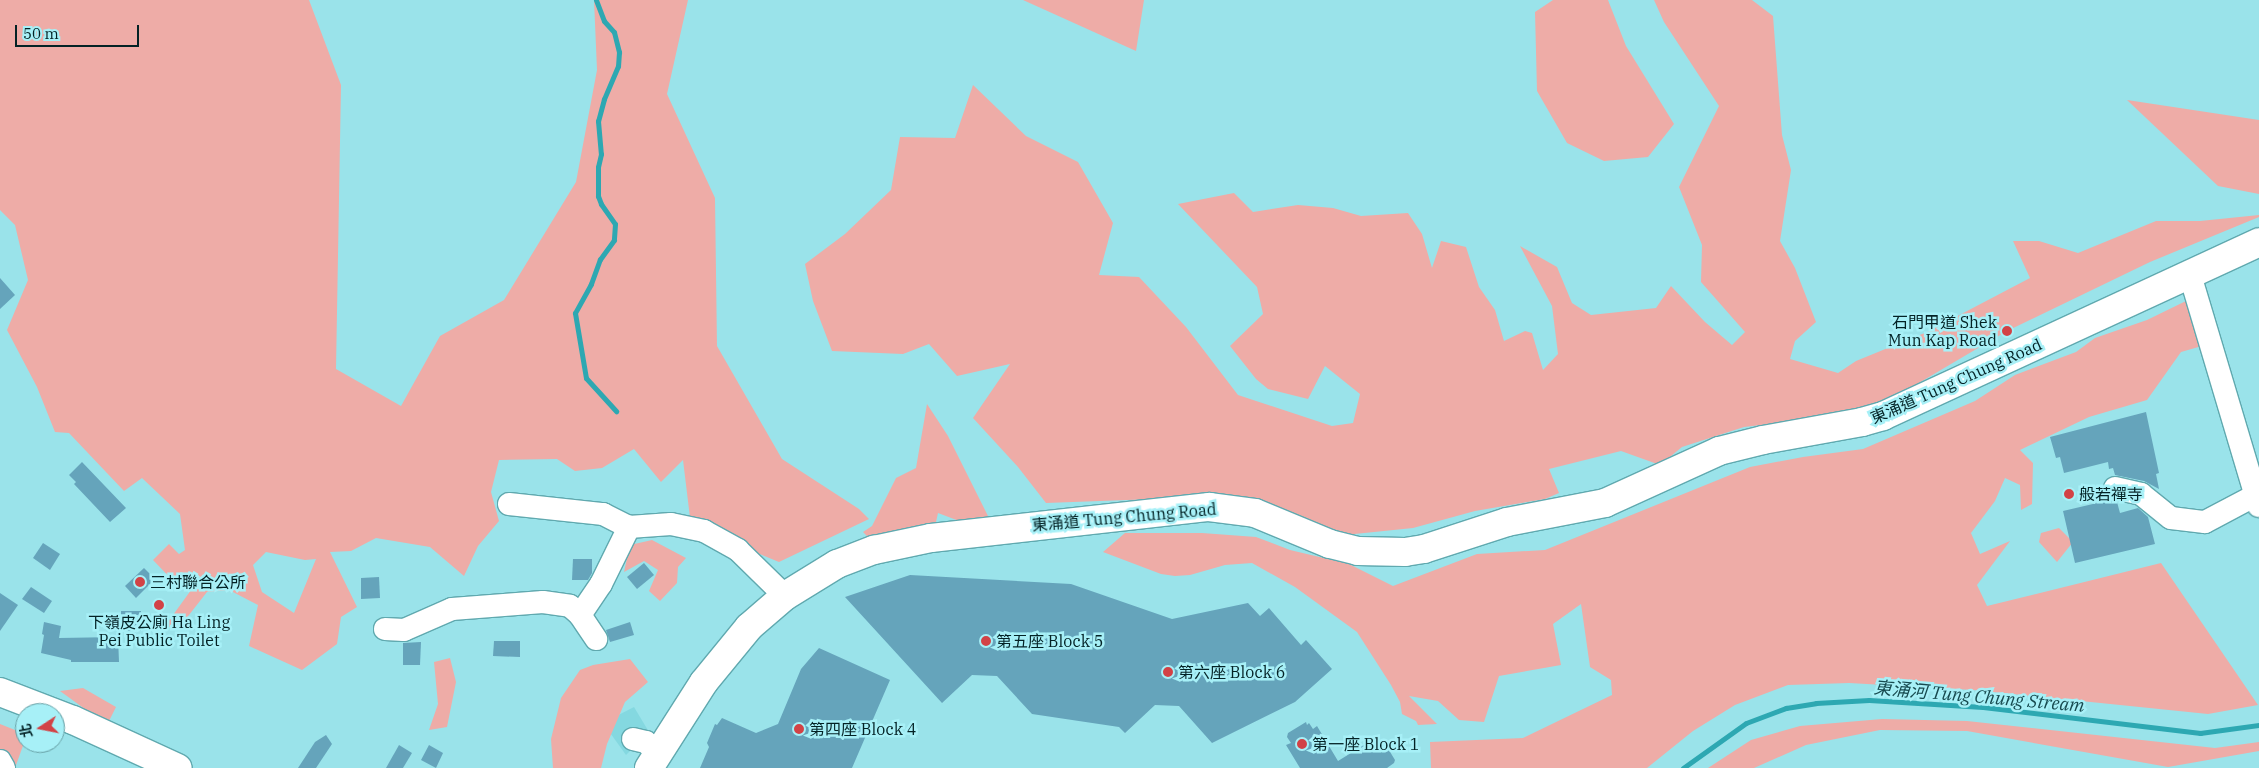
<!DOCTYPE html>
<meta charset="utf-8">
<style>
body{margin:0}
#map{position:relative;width:2259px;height:768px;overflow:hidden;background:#9ae3ea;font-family:"IBM Plex Serif","Noto Sans TC",serif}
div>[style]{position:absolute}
.built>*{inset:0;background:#84d8e0}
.green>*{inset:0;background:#eeaca7}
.stream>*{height:5px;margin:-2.5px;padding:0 2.5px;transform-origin:2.5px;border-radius:2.5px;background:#2da8b2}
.building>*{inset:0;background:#65a4bb}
.roads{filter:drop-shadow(1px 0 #60a9af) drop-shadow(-1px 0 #60a9af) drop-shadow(0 1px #60a9af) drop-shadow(0 -1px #60a9af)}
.minor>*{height:22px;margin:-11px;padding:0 11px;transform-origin:11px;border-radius:11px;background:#fff}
.major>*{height:28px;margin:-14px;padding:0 14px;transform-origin:14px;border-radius:14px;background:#fff}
.dots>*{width:14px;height:14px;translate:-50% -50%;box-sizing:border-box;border:2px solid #a7f0f7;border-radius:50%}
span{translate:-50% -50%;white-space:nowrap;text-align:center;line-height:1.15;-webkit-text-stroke:5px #a7f0f7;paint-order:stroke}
.poi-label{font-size:16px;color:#032225}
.right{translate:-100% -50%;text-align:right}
.left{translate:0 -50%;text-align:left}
.street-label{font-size:16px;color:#032225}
.water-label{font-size:18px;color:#174a4f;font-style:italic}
.north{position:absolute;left:15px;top:703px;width:50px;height:50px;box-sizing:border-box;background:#a7f0f7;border:1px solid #659ea3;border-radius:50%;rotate:259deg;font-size:14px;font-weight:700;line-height:20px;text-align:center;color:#032225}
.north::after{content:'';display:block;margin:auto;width:18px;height:22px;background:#d24246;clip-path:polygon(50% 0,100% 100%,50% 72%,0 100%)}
.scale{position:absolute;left:15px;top:25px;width:124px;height:22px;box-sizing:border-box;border:2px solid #032225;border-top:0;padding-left:6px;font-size:15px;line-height:18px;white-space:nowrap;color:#032225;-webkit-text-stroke:4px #a7f0f7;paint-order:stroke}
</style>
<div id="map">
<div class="built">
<div style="clip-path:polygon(634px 707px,649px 732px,626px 755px,603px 723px)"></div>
</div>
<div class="green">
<div style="clip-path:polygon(evenodd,0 0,309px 0,341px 85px,336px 369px,401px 406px,440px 336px,504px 300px,576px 182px,597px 70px,594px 0,688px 0,667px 94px,715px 198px,717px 346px,782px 459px,859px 509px,869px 519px,779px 562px,738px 545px,692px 534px,683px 460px,661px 482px,634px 449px,602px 468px,575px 471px,557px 459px,499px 460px,491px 492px,499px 521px,478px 546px,464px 576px,430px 547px,376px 538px,351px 551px,330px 552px,357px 607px,341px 617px,337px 644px,302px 670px,249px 646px,258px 605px,229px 590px,207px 592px,178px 629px,165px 626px,194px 586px,186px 579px,178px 586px,153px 560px,169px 544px,179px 554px,185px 550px,180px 514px,142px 478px,124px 491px,69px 433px,55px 432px,37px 387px,7px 330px,28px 280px,15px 225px,0 210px,0 0,266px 552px,305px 560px,316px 559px,294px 613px,262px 592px,253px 565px,266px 552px)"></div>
<div style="clip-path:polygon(1023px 0,1144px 0,1136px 51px)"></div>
<div style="clip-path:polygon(1553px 0,1608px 0,1626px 46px,1674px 124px,1648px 157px,1604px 161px,1567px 143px,1537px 91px,1535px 12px)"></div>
<div style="clip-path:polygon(1654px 0,1752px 0,1773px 16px,1782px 135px,1791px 170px,1780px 241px,1795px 268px,1816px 322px,1795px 341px,1790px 359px,1838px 373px,1856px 361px,1927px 332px,2030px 278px,2013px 241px,2039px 241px,2078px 253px,2156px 221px,2200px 221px,2259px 215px,2259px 217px,2150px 262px,2007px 331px,1878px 407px,1822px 418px,1744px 427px,1682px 447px,1660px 465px,1621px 451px,1549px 469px,1559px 493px,1545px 499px,1475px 511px,1413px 528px,1345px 535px,1208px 497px,1046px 503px,1018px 467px,973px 418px,1010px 364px,957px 376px,929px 344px,903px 354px,832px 351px,813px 301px,805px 264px,845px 234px,891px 190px,900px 137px,955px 138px,973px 85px,1026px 136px,1078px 162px,1113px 223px,1099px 275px,1139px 277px,1186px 327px,1238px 395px,1332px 426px,1353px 423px,1360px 394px,1325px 366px,1308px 399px,1268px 389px,1256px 379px,1230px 346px,1263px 314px,1257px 287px,1178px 204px,1234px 193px,1253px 212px,1298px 205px,1333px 208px,1361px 216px,1408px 213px,1422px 234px,1432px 268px,1441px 241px,1466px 247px,1479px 287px,1495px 310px,1504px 341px,1525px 331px,1532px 333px,1543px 370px,1558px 354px,1552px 306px,1520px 246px,1557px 267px,1572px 303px,1591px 315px,1656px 308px,1671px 286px,1705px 322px,1732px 345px,1745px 332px,1701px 282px,1702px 245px,1679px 187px,1719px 106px,1664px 22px)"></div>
<div style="clip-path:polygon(2127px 100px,2259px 120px,2259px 194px,2218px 186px)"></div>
<div style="clip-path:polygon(2188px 300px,2202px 346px,2181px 352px,2147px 400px,2089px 417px,2020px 450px,2033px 463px,2032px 504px,2021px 510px,2020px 485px,2005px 478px,1995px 501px,1971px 533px,1980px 554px,2010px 541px,1977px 585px,1987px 606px,2161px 563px,2258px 705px,2208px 714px,1973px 690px,1849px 683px,1788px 685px,1735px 705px,1693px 731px,1647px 768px,1431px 768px,1430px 742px,1523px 738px,1612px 695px,1611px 680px,1590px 667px,1581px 604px,1553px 624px,1561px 665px,1499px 676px,1484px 722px,1459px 720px,1438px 701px,1409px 696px,1437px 724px,1418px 725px,1416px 721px,1402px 714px,1400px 702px,1391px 685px,1357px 632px,1295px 587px,1252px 563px,1225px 565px,1190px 575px,1175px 576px,1161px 574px,1103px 552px,1125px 533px,1202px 533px,1256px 537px,1290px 550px,1349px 564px,1393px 586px,1477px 554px,1545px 550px,1750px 467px,1803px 457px,1863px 449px,1975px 401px,2015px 375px,2076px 352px,2095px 338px,2147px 320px)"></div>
<div style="clip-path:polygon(927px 404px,948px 436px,988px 516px,975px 527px,938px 513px,934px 531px,872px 541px,863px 532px,872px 526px,896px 478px,916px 468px)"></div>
<div style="clip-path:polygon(2059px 528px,2073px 542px,2057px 562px,2039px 542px,2041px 533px)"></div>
<div style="clip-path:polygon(652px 540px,686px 558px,678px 567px,677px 583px,660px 601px,649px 591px,658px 570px,644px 561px,624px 572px,630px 545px)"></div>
<div style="clip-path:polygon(450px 658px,456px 682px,447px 727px,429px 730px,438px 704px,434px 662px)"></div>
<div style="clip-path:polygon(630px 659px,648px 682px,625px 702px,607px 744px,601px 768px,553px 768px,551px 739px,561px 698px,580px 670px,593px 665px)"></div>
<div style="clip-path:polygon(83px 688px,116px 707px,107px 725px,60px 691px)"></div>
<div style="clip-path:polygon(1882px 719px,1967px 721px,2215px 748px,2259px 742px,2259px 751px,2168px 767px,1967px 731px,1880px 730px,1806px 745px,1754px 768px,1708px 768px,1751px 740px,1800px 726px)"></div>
<div style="clip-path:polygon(0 724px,25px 734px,25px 740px,15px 768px,0 768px)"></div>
</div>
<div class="stream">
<div style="left:596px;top:0;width:22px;rotate:69deg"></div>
<div style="left:604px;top:21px;width:15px;rotate:48deg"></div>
<div style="left:614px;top:32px;width:21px;rotate:76deg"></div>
<div style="left:619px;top:52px;width:14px;rotate:94deg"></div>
<div style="left:618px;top:66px;width:36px;rotate:113deg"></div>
<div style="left:604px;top:99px;width:23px;rotate:105deg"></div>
<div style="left:598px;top:121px;width:33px;rotate:85deg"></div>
<div style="left:601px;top:154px;width:13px;rotate:103deg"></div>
<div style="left:598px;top:167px;width:29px;rotate:90deg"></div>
<div style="left:598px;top:196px;width:9px;rotate:69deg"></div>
<div style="left:601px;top:204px;width:24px;rotate:55deg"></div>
<div style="left:615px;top:224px;width:16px;rotate:94deg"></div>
<div style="left:614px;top:240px;width:24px;rotate:126deg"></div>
<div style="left:600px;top:259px;width:27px;rotate:110deg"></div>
<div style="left:591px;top:284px;width:33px;rotate:119deg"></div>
<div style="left:575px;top:313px;width:66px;rotate:80.4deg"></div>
<div style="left:586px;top:378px;width:45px;rotate:47.7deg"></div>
<div style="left:1683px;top:768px;width:77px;rotate:-35.5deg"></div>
<div style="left:1746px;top:723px;width:43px;rotate:-20.6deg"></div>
<div style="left:1786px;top:708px;width:30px;rotate:-9deg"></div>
<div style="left:1816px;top:703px;width:53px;rotate:-3.2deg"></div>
<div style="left:1869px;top:700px;width:114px;rotate:3.5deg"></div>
<div style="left:1983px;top:707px;width:219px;rotate:6.8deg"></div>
<div style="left:2200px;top:733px;width:60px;rotate:-7.7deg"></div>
</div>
<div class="building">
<div style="clip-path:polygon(0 278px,15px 295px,0 309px)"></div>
<div style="clip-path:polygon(2146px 412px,2159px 473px,2156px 474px,2159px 489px,2144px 481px,2115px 475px,2113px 468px,2109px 469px,2108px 462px,2064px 473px,2060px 457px,2056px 458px,2050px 437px)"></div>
<div style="clip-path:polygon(82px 462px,126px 508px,110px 522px,74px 484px,76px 482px,69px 475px)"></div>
<div style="clip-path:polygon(2110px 500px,2117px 502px,2120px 513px,2138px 508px,2148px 517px,2155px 544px,2075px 563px,2063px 511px)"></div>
<div style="clip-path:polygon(43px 543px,60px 554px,50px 570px,33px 558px)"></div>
<div style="clip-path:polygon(573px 559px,592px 559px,592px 573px,588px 580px,572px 580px)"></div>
<div style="clip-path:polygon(644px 563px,654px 575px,637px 589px,627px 577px)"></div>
<div style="clip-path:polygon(144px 568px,155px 579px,136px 598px,125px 586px)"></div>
<div style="clip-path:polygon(910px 575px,1071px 584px,1172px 619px,1248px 603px,1260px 616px,1269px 608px,1301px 645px,1306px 640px,1332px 669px,1295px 702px,1212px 743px,1179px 706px,1155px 705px,1125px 733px,1119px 727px,1032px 714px,997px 676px,972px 675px,942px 703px,845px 597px)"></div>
<div style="clip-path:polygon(379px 577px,380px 598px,361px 599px,361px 578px)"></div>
<div style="clip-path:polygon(31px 587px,52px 601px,44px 613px,22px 599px)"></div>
<div style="clip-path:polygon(0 593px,18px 605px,0 631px)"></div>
<div style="clip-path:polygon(121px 611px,141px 611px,141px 631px,121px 631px)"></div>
<div style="clip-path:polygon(44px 622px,61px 626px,59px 638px,118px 637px,119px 662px,71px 662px,71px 660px,41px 653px,44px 635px,42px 634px)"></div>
<div style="clip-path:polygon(630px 622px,634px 635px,610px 642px,606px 630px)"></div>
<div style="clip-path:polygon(494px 641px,520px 641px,520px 657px,493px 656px)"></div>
<div style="clip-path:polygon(421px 642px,420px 665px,403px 665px,403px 643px)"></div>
<div style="clip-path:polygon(819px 648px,890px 680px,852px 768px,700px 768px,709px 747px,707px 743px,715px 724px,717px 725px,722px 718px,756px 733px,778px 724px,801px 669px)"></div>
<div style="clip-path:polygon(1306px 722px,1307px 725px,1309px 723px,1313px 729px,1317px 726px,1338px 761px,1372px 740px,1375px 744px,1381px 741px,1382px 743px,1384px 742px,1395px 760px,1394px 763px,1387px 768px,1300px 768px,1286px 745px,1291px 743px,1287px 737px,1288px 733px)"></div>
<div style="clip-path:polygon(326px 735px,332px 744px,316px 768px,298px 768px,315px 742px)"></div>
<div style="clip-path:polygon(399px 745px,412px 753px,403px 768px,386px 768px)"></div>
<div style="clip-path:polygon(429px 745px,443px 753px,436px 768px,421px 760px)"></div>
</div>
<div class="roads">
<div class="minor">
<div style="left:2190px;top:275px;width:241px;rotate:73.4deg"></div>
<div style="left:2115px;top:488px;width:27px;rotate:13deg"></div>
<div style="left:2141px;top:494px;width:38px;rotate:39deg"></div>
<div style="left:2171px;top:518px;width:34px;rotate:7deg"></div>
<div style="left:2205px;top:522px;width:58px;rotate:-27.9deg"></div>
<div style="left:509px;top:504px;width:95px;rotate:6.1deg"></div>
<div style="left:603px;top:514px;width:29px;rotate:27deg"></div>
<div style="left:580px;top:615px;width:37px;rotate:-56deg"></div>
<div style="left:601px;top:584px;width:64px;rotate:-63.8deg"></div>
<div style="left:629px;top:527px;width:42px;rotate:-4.1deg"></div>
<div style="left:671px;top:524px;width:34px;rotate:12deg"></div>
<div style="left:704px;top:531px;width:39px;rotate:29deg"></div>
<div style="left:738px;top:550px;width:66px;rotate:44.4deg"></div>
<div style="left:385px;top:629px;width:19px;rotate:3deg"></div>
<div style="left:404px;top:630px;width:52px;rotate:-23.6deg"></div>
<div style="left:452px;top:609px;width:91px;rotate:-4.4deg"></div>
<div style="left:543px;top:602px;width:27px;rotate:8deg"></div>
<div style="left:570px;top:606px;width:13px;rotate:42deg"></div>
<div style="left:580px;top:615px;width:29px;rotate:56deg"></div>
<div style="left:633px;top:739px;width:13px;rotate:13deg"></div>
<div style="left:646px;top:742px;width:17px;rotate:45deg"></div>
<div style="left:0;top:761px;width:8px;rotate:60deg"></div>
</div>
<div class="major">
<div style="left:0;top:692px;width:78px;rotate:21deg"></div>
<div style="left:73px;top:720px;width:115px;rotate:24.6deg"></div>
<div style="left:649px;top:768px;width:102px;rotate:-57.4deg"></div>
<div style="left:704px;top:682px;width:71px;rotate:-50.7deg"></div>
<div style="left:749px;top:627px;width:48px;rotate:-40.7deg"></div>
<div style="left:785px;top:596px;width:61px;rotate:-31.6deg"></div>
<div style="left:837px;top:564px;width:40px;rotate:-21deg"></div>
<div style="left:874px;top:550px;width:58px;rotate:-11.9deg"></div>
<div style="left:931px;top:538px;width:280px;rotate:-6.4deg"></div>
<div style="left:1209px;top:507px;width:46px;rotate:7.4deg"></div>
<div style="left:1255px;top:513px;width:81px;rotate:22.5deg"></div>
<div style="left:1330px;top:544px;width:29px;rotate:14deg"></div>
<div style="left:1358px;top:551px;width:47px;rotate:1.2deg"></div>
<div style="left:1405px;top:552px;width:19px;rotate:-9deg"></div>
<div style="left:1424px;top:549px;width:87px;rotate:-18deg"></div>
<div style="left:1507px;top:522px;width:100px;rotate:-11deg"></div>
<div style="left:1605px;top:503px;width:125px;rotate:-24.5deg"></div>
<div style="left:1719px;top:451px;width:45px;rotate:-14deg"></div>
<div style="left:1763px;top:440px;width:101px;rotate:-10.3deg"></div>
<div style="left:1862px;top:422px;width:22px;rotate:-16deg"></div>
<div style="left:1883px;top:416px;width:414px;rotate:-24.8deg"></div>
</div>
</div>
<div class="dots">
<div style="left:2007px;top:331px;background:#d24246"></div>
<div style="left:2069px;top:494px;background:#d24246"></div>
<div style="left:140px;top:582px;background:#d24246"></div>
<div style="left:159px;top:605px;background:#d24246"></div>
<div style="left:986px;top:641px;background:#d24246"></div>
<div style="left:1168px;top:672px;background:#d24246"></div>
<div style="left:799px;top:729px;background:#d24246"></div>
<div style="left:1302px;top:744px;background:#d24246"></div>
</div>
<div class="poi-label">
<span class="right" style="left:1997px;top:331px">石門甲道 Shek<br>Mun Kap Road</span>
<span class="left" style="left:2079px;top:494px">般若禪寺</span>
<span class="left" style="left:150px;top:582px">三村聯合公所</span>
<span style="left:159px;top:631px">下嶺皮公廁 Ha Ling<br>Pei Public Toilet</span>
<span class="left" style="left:996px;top:641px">第五座 Block 5</span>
<span class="left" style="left:1178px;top:672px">第六座 Block 6</span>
<span class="left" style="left:809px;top:729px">第四座 Block 4</span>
<span class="left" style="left:1312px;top:744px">第一座 Block 1</span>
</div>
<div class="street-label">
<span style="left:1956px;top:381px;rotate:-24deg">東涌道 Tung Chung Road</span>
<span style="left:1124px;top:517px;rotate:-5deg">東涌道 Tung Chung Road</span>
</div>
<div class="water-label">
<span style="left:1979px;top:697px;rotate:5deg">東涌河 Tung Chung Stream</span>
</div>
<div class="north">北</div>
<div class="scale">50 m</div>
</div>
